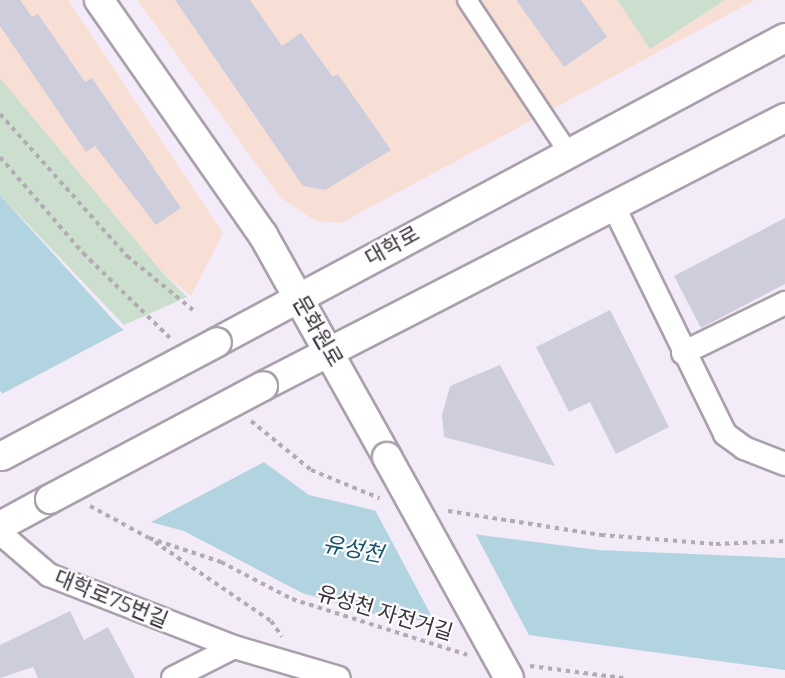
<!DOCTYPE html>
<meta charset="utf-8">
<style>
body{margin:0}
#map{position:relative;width:785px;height:678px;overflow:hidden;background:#f4ebf8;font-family:Montserrat,"Noto Sans KR",sans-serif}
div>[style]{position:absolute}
.commercial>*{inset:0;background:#f8dfd6}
.green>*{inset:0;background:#ccdecd}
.water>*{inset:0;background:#b2d4e1}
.pier>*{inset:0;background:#f4ebf8}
.building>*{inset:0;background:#cecddb}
.path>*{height:4px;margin-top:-2px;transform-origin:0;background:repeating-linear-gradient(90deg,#b2aab5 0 4.5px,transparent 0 9px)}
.roads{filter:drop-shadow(2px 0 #a9a0ac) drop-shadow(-2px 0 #a9a0ac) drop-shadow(0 2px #a9a0ac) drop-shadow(0 -2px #a9a0ac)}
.pedestrian>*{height:18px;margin:-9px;padding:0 9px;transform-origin:9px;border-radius:9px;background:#fff}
.minor>*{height:22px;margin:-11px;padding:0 11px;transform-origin:11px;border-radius:11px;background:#fff}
.tertiary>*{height:28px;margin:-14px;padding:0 14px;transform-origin:14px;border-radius:14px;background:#fff}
.bridges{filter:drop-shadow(2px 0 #a9a0ac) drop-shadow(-2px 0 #a9a0ac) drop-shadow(0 2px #a9a0ac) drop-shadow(0 -2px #a9a0ac)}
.tertiary-bridge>*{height:28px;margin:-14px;padding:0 14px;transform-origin:14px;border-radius:14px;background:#fff}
span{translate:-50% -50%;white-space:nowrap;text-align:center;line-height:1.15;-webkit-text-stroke:4.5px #fdfbfe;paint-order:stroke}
.street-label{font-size:21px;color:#373338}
.water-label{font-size:22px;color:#115367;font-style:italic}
</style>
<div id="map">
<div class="commercial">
<div style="clip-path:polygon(0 0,68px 0,223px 233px,191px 296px,162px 272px,0 78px)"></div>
<div style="clip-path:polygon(137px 0,755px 0,341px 223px,316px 221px,281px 198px)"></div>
</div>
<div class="green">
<div style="clip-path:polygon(617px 0,725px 0,650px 49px)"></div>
<div style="clip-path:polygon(0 78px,162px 272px,187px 297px,124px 325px,0 195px)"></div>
</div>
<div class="water">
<div style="clip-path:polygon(0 195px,116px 323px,261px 460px,309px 495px,480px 535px,598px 550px,785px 558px,785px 670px,374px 614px,302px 593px,184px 531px,124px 515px,0 391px)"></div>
</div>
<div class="pier">
<div style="clip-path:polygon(127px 328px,266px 461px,147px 524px,122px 517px,0 395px)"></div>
<div style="clip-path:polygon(375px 510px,474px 531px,532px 641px,439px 630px)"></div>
</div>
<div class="building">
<div style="clip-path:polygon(0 0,20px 0,32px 17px,38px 14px,85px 82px,92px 78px,181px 208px,156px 225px,95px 146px,86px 152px,0 26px)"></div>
<div style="clip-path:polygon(175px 0,250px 0,282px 46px,301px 33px,333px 77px,338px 74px,391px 150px,325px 190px,303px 186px)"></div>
<div style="clip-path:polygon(516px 0,581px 0,607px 37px,564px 67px)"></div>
<div style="clip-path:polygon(785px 218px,785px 284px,701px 328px,674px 276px)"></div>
<div style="clip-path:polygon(610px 310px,669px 427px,616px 454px,590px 402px,569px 412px,536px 347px)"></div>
<div style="clip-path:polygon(500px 365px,555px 466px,444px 437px,442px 415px,450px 386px)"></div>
<div style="clip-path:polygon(70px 611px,84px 640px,108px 627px,135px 678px,38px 678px,33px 667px,0 678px,0 645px)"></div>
</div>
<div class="path">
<div style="left:0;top:114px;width:191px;rotate:48.2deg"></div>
<div style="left:127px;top:256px;width:85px;rotate:39.3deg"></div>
<div style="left:0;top:157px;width:127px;rotate:49.2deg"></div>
<div style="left:83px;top:253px;width:122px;rotate:44.3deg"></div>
<div style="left:251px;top:421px;width:77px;rotate:39.2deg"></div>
<div style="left:311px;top:470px;width:74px;rotate:22.4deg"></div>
<div style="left:90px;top:506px;width:67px;rotate:28.5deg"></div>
<div style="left:149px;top:538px;width:76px;rotate:18.4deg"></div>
<div style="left:221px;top:562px;width:80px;rotate:27.5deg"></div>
<div style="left:292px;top:599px;width:184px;rotate:17.7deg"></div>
<div style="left:448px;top:511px;width:155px;rotate:8.9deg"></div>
<div style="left:601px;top:535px;width:115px;rotate:4.5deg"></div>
<div style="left:716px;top:544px;width:69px;rotate:-2.5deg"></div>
<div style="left:155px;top:542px;width:140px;rotate:34.3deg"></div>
<div style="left:271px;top:621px;width:19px;rotate:55deg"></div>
<div style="left:530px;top:666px;width:94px;rotate:7.4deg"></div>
</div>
<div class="roads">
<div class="pedestrian">
<div style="left:467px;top:0;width:182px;rotate:56.4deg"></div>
</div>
<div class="minor">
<div style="left:613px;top:205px;width:255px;rotate:63.9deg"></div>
<div style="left:725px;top:434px;width:24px;rotate:36deg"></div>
<div style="left:744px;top:448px;width:44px;rotate:21.3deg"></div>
<div style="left:683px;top:353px;width:114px;rotate:-26.1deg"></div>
<div style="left:0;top:533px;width:65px;rotate:40.6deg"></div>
<div style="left:49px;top:575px;width:199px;rotate:21.3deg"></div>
<div style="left:234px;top:647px;width:109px;rotate:16.4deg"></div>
<div style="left:173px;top:678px;width:68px;rotate:-26.9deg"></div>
</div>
<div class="tertiary">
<div style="left:99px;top:0;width:287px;rotate:55.1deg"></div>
<div style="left:263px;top:235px;width:254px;rotate:60.8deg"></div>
<div style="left:217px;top:342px;width:644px;rotate:-28.16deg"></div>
<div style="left:263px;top:386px;width:587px;rotate:-27.18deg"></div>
<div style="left:0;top:526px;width:57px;rotate:-28.4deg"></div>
</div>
</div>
<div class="bridges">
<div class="tertiary-bridge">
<div style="left:2px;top:456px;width:243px;rotate:-27.9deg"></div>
<div style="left:387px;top:457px;width:252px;rotate:61.1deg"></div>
<div style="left:50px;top:499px;width:241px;rotate:-27.9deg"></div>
</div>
</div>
<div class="street-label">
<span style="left:392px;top:246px;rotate:-29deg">대학로</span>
<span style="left:318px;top:331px;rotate:60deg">문화원로</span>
<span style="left:111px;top:599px;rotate:22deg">대학로75번길</span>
<span style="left:385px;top:613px;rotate:17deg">유성천 자전거길</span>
</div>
<div class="water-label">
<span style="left:353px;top:549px;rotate:11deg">유성천</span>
</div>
</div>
